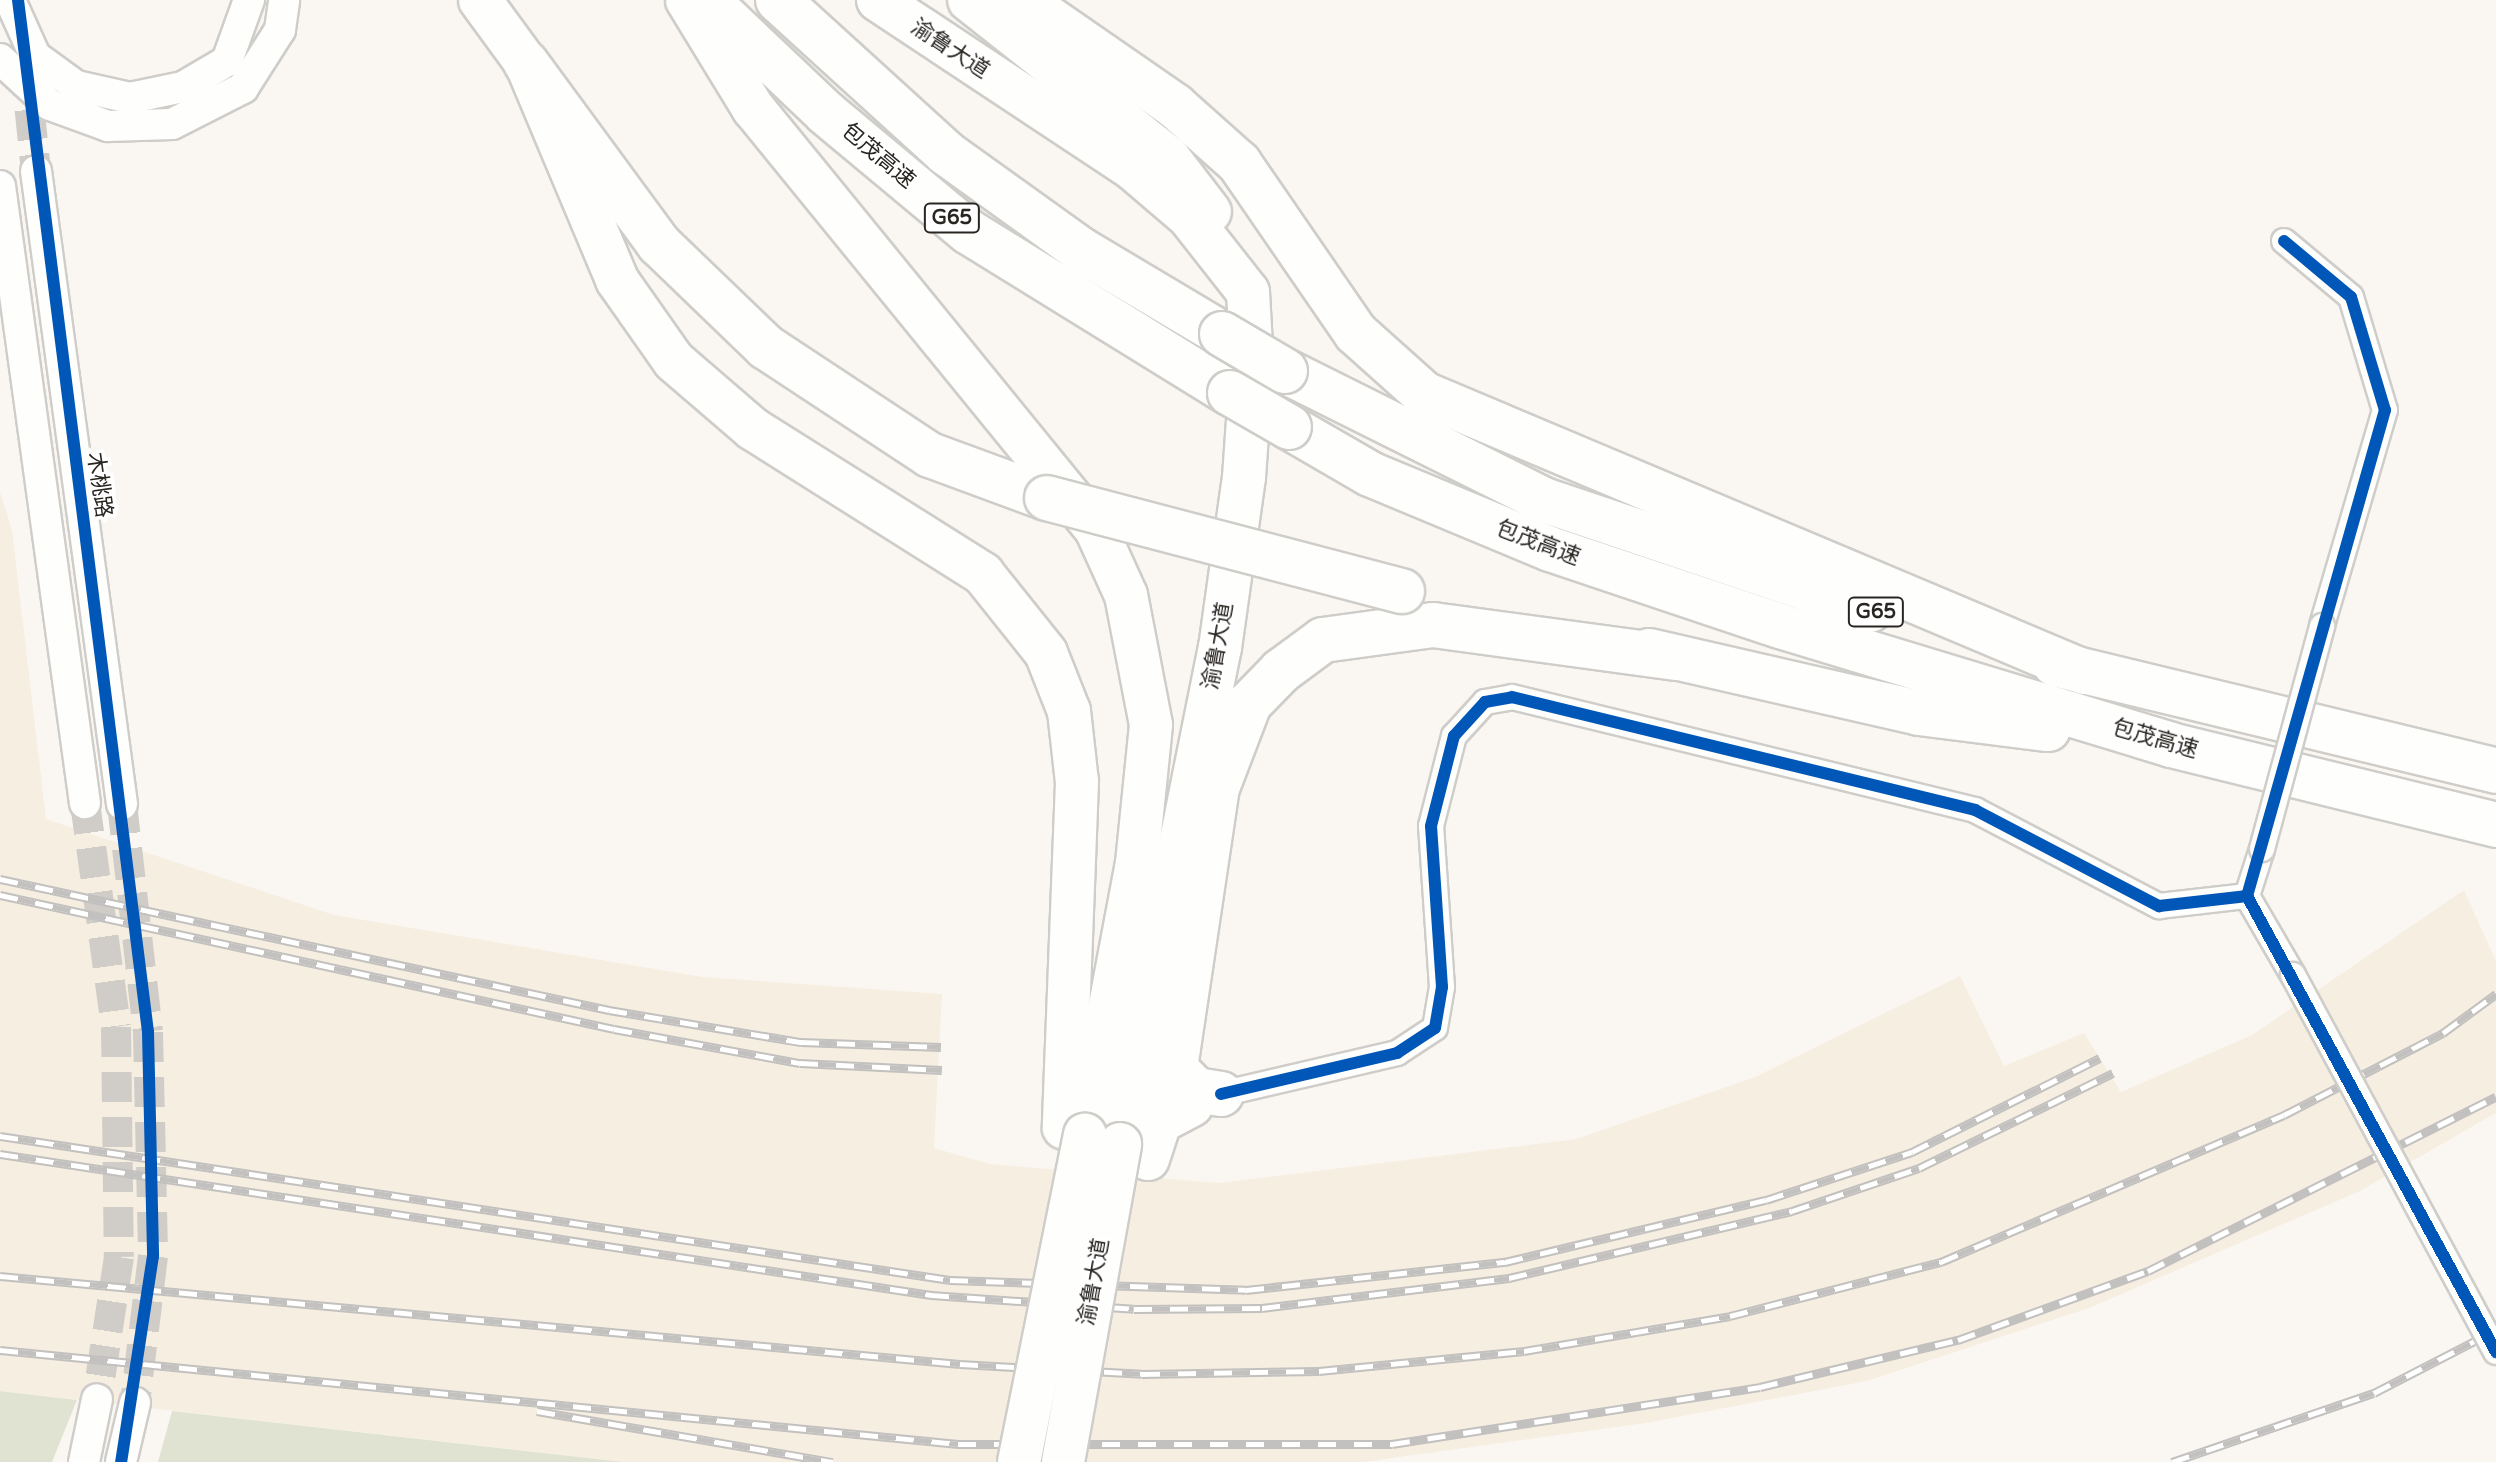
<!DOCTYPE html>
<meta charset="utf-8">
<style>
body{margin:0}
#map{position:relative;width:2496px;height:1462px;overflow:hidden;background:#faf7f2;font-family:"Varela Round","Noto Sans SC",sans-serif}
div>[style]{position:absolute}
.built>*{inset:0;background:#f7eee2}
.green>*{inset:0;background:#e1e3d2}
.tertiary-tunnel>*{height:30px;margin-top:-15px;transform-origin:0;background:repeating-linear-gradient(90deg,#d0cdc8 0 30px,transparent 0 45px)}
.roads{filter:drop-shadow(2px 0 #cfcdc9) drop-shadow(-2px 0 #cfcdc9) drop-shadow(0 2px #cfcdc9) drop-shadow(0 -2px #cfcdc9)}
.minor>*{height:24px;margin:-12px;padding:0 12px;transform-origin:12px;border-radius:12px;background:#fefefd}
.tertiary>*{height:30px;margin:-15px;padding:0 15px;transform-origin:15px;border-radius:15px;background:#fefefd}
.trunk>*{height:42px;margin:-21px;padding:0 21px;transform-origin:21px;border-radius:21px;background:#fefefd}
.motorway>*{height:44px;margin:-22px;padding:0 22px;transform-origin:22px;border-radius:22px;background:#fefefd}
.rail>*{height:9px;margin-top:-4.5px;transform-origin:0;background:repeating-linear-gradient(90deg,#fff 0 18px,#c2c1bf 0 36px);box-sizing:border-box;border-block:2px solid #c2c1bf}
.bridges{filter:drop-shadow(2px 0 #cfcdc9) drop-shadow(-2px 0 #cfcdc9) drop-shadow(0 2px #cfcdc9) drop-shadow(0 -2px #cfcdc9)}
.minor-bridge>*{height:24px;margin:-12px;padding:0 12px;transform-origin:12px;border-radius:12px;background:#fefefd}
.trunk-bridge>*{height:42px;margin:-21px;padding:0 21px;transform-origin:21px;border-radius:21px;background:#fefefd}
.motorway-bridge>*{height:44px;margin:-22px;padding:0 22px;transform-origin:22px;border-radius:22px;background:#fefefd}
.cycleway>*{height:12px;margin:-6px;padding:0 6px;transform-origin:6px;border-radius:6px;background:#0057b8}
span{translate:-50% -50%;white-space:nowrap;text-align:center;line-height:1.15;-webkit-text-stroke:7px #fff;paint-order:stroke}
.shield-label span{padding:2px 6px;background:#fff;border:2px solid;border-radius:6px;-webkit-text-stroke-width:0}
.shield-label{font-size:20px;color:#292622;font-weight:700}
.street-label{font-size:22px;color:#292622}
</style>
<div id="map">
<div class="built">
<div style="clip-path:polygon(0 492px,12px 530px,46px 819px,334px 915px,703px 977px,942px 994px,934px 1148px,990px 1164px,1219px 1183px,1576px 1139px,1755px 1077px,1960px 976px,2004px 1066px,2084px 1033px,2121px 1092px,2252px 1035px,2464px 890px,2496px 961px,2496px 1113px,2360px 1191px,2089px 1308px,1867px 1381px,1646px 1423px,1364px 1462px,624px 1462px,0 1391px)"></div>
</div>
<div class="green">
<div style="clip-path:polygon(0 1391px,77px 1400px,52px 1462px,0 1462px)"></div>
<div style="clip-path:polygon(172px 1411px,624px 1462px,158px 1462px)"></div>
</div>
<div class="tertiary-tunnel">
<div style="left:25px;top:65px;width:107px;rotate:84.1deg"></div>
<div style="left:85px;top:803px;width:226px;rotate:82.1deg"></div>
<div style="left:116px;top:1027px;width:230px;rotate:89.3deg"></div>
<div style="left:119px;top:1257px;width:144px;rotate:98.8deg"></div>
<div style="left:122px;top:804px;width:229px;rotate:83.5deg"></div>
<div style="left:148px;top:1032px;width:224px;rotate:88.7deg"></div>
<div style="left:153px;top:1256px;width:148px;rotate:97deg"></div>
</div>
<div class="roads">
<div class="minor">
<div style="left:2284px;top:241px;width:87px;rotate:39.9deg"></div>
<div style="left:2351px;top:297px;width:118px;rotate:73.3deg"></div>
<div style="left:2385px;top:410px;width:225px;rotate:106.3deg"></div>
<div style="left:2262px;top:849px;width:49px;rotate:107.7deg"></div>
<div style="left:2247px;top:896px;width:91px;rotate:59.8deg"></div>
<div style="left:1221px;top:1094px;width:181px;rotate:-13.1deg"></div>
<div style="left:1397px;top:1053px;width:45px;rotate:-33.3deg"></div>
<div style="left:1435px;top:1028px;width:42px;rotate:-80.3deg"></div>
<div style="left:1442px;top:987px;width:161px;rotate:-93.9deg"></div>
<div style="left:1431px;top:826px;width:93px;rotate:-75.7deg"></div>
<div style="left:1454px;top:736px;width:46px;rotate:-47.6deg"></div>
<div style="left:1485px;top:702px;width:27px;rotate:-10deg"></div>
<div style="left:1512px;top:697px;width:477px;rotate:13.7deg"></div>
<div style="left:1975px;top:810px;width:208px;rotate:27.6deg"></div>
<div style="left:2159px;top:906px;width:89px;rotate:-6.5deg"></div>
</div>
<div class="tertiary">
<div style="left:10px;top:0;width:61px;rotate:65.9deg"></div>
<div style="left:35px;top:56px;width:51px;rotate:36.2deg"></div>
<div style="left:76px;top:86px;width:55px;rotate:12.5deg"></div>
<div style="left:130px;top:98px;width:54px;rotate:-11.7deg"></div>
<div style="left:183px;top:87px;width:51px;rotate:-30.6deg"></div>
<div style="left:227px;top:61px;width:65px;rotate:-70.2deg"></div>
<div style="left:0;top:59px;width:68px;rotate:42.6deg"></div>
<div style="left:50px;top:105px;width:62px;rotate:19.9deg"></div>
<div style="left:108px;top:126px;width:64px;rotate:-1.8deg"></div>
<div style="left:172px;top:124px;width:80px;rotate:-26.9deg"></div>
<div style="left:243px;top:88px;width:69px;rotate:-57.5deg"></div>
<div style="left:280px;top:30px;width:30px;rotate:-82deg"></div>
<div style="left:36px;top:171px;width:639px;rotate:82.26deg"></div>
<div style="left:0;top:186px;width:623px;rotate:82.16deg"></div>
<div style="left:84px;top:1462px;width:64px;rotate:-78.3deg"></div>
<div style="left:121px;top:1462px;width:61px;rotate:-76.7deg"></div>
</div>
<div class="trunk">
<div style="left:480px;top:0;width:78px;rotate:53.9deg"></div>
<div style="left:526px;top:63px;width:235px;rotate:67.2deg"></div>
<div style="left:617px;top:280px;width:99px;rotate:54.9deg"></div>
<div style="left:674px;top:361px;width:104px;rotate:40.7deg"></div>
<div style="left:753px;top:429px;width:272px;rotate:32.2deg"></div>
<div style="left:983px;top:574px;width:101px;rotate:51.4deg"></div>
<div style="left:1046px;top:653px;width:62px;rotate:68.4deg"></div>
<div style="left:1069px;top:711px;width:71px;rotate:83.6deg"></div>
<div style="left:1077px;top:782px;width:346px;rotate:92.2deg"></div>
<div style="left:687px;top:0;width:127px;rotate:58.6deg"></div>
<div style="left:753px;top:108px;width:543px;rotate:50.83deg"></div>
<div style="left:1096px;top:529px;width:72px;rotate:65.6deg"></div>
<div style="left:1126px;top:595px;width:132px;rotate:79.1deg"></div>
<div style="left:1151px;top:725px;width:139px;rotate:95.8deg"></div>
<div style="left:1137px;top:863px;width:274px;rotate:100.7deg"></div>
<div style="left:878px;top:0;width:306px;rotate:33.5deg"></div>
<div style="left:1133px;top:169px;width:74px;rotate:40.6deg"></div>
<div style="left:1189px;top:217px;width:95px;rotate:51.8deg"></div>
<div style="left:1248px;top:292px;width:71px;rotate:86.8deg"></div>
<div style="left:1252px;top:363px;width:114px;rotate:94deg"></div>
<div style="left:1244px;top:477px;width:172px;rotate:98deg"></div>
<div style="left:1220px;top:647px;width:507px;rotate:101.38deg"></div>
<div style="left:969px;top:0;width:253px;rotate:38.3deg"></div>
<div style="left:1168px;top:157px;width:69px;rotate:52.6deg"></div>
<div style="left:1148px;top:1159px;width:39px;rotate:-72deg"></div>
<div style="left:1160px;top:1122px;width:36px;rotate:-28deg"></div>
</div>
<div class="motorway">
<div style="left:707px;top:0;width:164px;rotate:43.5deg"></div>
<div style="left:826px;top:113px;width:186px;rotate:39.8deg"></div>
<div style="left:969px;top:232px;width:307px;rotate:31.7deg"></div>
<div style="left:778px;top:0;width:227px;rotate:42.3deg"></div>
<div style="left:946px;top:153px;width:166px;rotate:35.7deg"></div>
<div style="left:1081px;top:250px;width:164px;rotate:30.8deg"></div>
<div style="left:1022px;top:0;width:186px;rotate:34.7deg"></div>
<div style="left:1175px;top:106px;width:86px;rotate:41.7deg"></div>
<div style="left:1239px;top:163px;width:206px;rotate:55.5deg"></div>
<div style="left:1356px;top:333px;width:91px;rotate:41.9deg"></div>
<div style="left:1424px;top:394px;width:716px;rotate:22.84deg"></div>
<div style="left:526px;top:63px;width:225px;rotate:53.7deg"></div>
<div style="left:659px;top:244px;width:149px;rotate:43.9deg"></div>
<div style="left:766px;top:347px;width:196px;rotate:33.4deg"></div>
<div style="left:930px;top:455px;width:125px;rotate:20.2deg"></div>
<div style="left:1285px;top:371px;width:289px;rotate:26.5deg"></div>
<div style="left:1544px;top:500px;width:344px;rotate:18.6deg"></div>
<div style="left:1289px;top:427px;width:94px;rotate:30.1deg"></div>
<div style="left:1370px;top:474px;width:195px;rotate:22.6deg"></div>
<div style="left:1550px;top:549px;width:243px;rotate:18.5deg"></div>
<div style="left:1780px;top:626px;width:409px;rotate:16.9deg"></div>
<div style="left:2171px;top:745px;width:335px;rotate:13.8deg"></div>
<div style="left:1649px;top:651px;width:277px;rotate:12.9deg"></div>
<div style="left:1919px;top:713px;width:130px;rotate:7.1deg"></div>
<div style="left:2055px;top:664px;width:454px;rotate:13.6deg"></div>
<div style="left:1221px;top:1094px;width:25px;rotate:-171deg"></div>
<div style="left:1196px;top:1090px;width:30px;rotate:-134deg"></div>
<div style="left:1175px;top:1068px;width:283px;rotate:-81.5deg"></div>
<div style="left:1217px;top:788px;width:90px;rotate:-69.1deg"></div>
<div style="left:1249px;top:704px;width:46px;rotate:-45.9deg"></div>
<div style="left:1281px;top:671px;width:52px;rotate:-36.4deg"></div>
<div style="left:1323px;top:640px;width:111px;rotate:-7.8deg"></div>
<div style="left:1433px;top:625px;width:247px;rotate:7.7deg"></div>
<div style="left:1160px;top:1122px;width:77px;rotate:-76.5deg"></div>
</div>
</div>
<div class="rail">
<div style="left:0;top:879px;width:623px;rotate:12.14deg"></div>
<div style="left:609px;top:1010px;width:195px;rotate:9.5deg"></div>
<div style="left:801px;top:1042px;width:140px;rotate:2deg"></div>
<div style="left:0;top:895px;width:628px;rotate:12.31deg"></div>
<div style="left:614px;top:1029px;width:189px;rotate:10.4deg"></div>
<div style="left:800px;top:1063px;width:142px;rotate:2.8deg"></div>
<div style="left:0;top:1136px;width:961px;rotate:8.62deg"></div>
<div style="left:950px;top:1280px;width:296px;rotate:1.9deg"></div>
<div style="left:1246px;top:1290px;width:261px;rotate:-6.2deg"></div>
<div style="left:1505px;top:1262px;width:268px;rotate:-13.4deg"></div>
<div style="left:1766px;top:1200px;width:154px;rotate:-18.2deg"></div>
<div style="left:1912px;top:1152px;width:210px;rotate:-26.6deg"></div>
<div style="left:0;top:1154px;width:942px;rotate:8.61deg"></div>
<div style="left:931px;top:1295px;width:203px;rotate:3.9deg"></div>
<div style="left:1134px;top:1309px;width:128px;rotate:-0.4deg"></div>
<div style="left:1262px;top:1308px;width:249px;rotate:-6.9deg"></div>
<div style="left:1509px;top:1278px;width:291px;rotate:-13.3deg"></div>
<div style="left:1792px;top:1211px;width:134px;rotate:-18.7deg"></div>
<div style="left:1919px;top:1168px;width:216px;rotate:-26.1deg"></div>
<div style="left:0;top:1276px;width:964px;rotate:5.24deg"></div>
<div style="left:960px;top:1364px;width:182px;rotate:3.1deg"></div>
<div style="left:1142px;top:1374px;width:177px;rotate:-1deg"></div>
<div style="left:1319px;top:1371px;width:206px;rotate:-5.6deg"></div>
<div style="left:1524px;top:1351px;width:209px;rotate:-9.6deg"></div>
<div style="left:1730px;top:1316px;width:218px;rotate:-14.4deg"></div>
<div style="left:1941px;top:1262px;width:373px;rotate:-23.2deg"></div>
<div style="left:2284px;top:1115px;width:179px;rotate:-27.3deg"></div>
<div style="left:2443px;top:1033px;width:66px;rotate:-36.3deg"></div>
<div style="left:0;top:1350px;width:963px;rotate:5.6deg"></div>
<div style="left:958px;top:1444px;width:434px"></div>
<div style="left:1392px;top:1444px;width:372px;rotate:-8.8deg"></div>
<div style="left:1760px;top:1387px;width:204px;rotate:-13.4deg"></div>
<div style="left:1958px;top:1340px;width:202px;rotate:-20deg"></div>
<div style="left:2148px;top:1271px;width:389px;rotate:-26.6deg"></div>
<div style="left:537px;top:1411px;width:300px;rotate:9.8deg"></div>
<div style="left:2172px;top:1462px;width:213px;rotate:-18.9deg"></div>
<div style="left:2374px;top:1393px;width:137px;rotate:-27.3deg"></div>
</div>
<div class="bridges">
<div class="minor-bridge">
<div style="left:2262px;top:849px;width:231px;rotate:-74.9deg"></div>
<div style="left:2293px;top:975px;width:428px;rotate:61.7deg"></div>
</div>
<div class="trunk-bridge">
<div style="left:1019px;top:1462px;width:334px;rotate:-78.6deg"></div>
<div style="left:1063px;top:1462px;width:323px;rotate:-79.8deg"></div>
</div>
<div class="motorway-bridge">
<div style="left:1222px;top:334px;width:73px;rotate:30.4deg"></div>
<div style="left:1230px;top:393px;width:68px;rotate:30deg"></div>
<div style="left:1047px;top:498px;width:367px;rotate:14.7deg"></div>
</div>
</div>
<div class="cycleway">
<div style="left:18px;top:0;width:1040px;rotate:82.82deg"></div>
<div style="left:148px;top:1032px;width:224px;rotate:88.7deg"></div>
<div style="left:153px;top:1256px;width:208px;rotate:98.8deg"></div>
<div style="left:2284px;top:241px;width:87px;rotate:39.9deg"></div>
<div style="left:2351px;top:297px;width:118px;rotate:73.3deg"></div>
<div style="left:2385px;top:410px;width:505px;rotate:105.85deg"></div>
<div style="left:2247px;top:896px;width:520px;rotate:61.36deg"></div>
<div style="left:1221px;top:1094px;width:181px;rotate:-13.1deg"></div>
<div style="left:1397px;top:1053px;width:45px;rotate:-33.3deg"></div>
<div style="left:1435px;top:1028px;width:42px;rotate:-80.3deg"></div>
<div style="left:1442px;top:987px;width:161px;rotate:-93.9deg"></div>
<div style="left:1431px;top:826px;width:93px;rotate:-75.7deg"></div>
<div style="left:1454px;top:736px;width:46px;rotate:-47.6deg"></div>
<div style="left:1485px;top:702px;width:27px;rotate:-10deg"></div>
<div style="left:1512px;top:697px;width:477px;rotate:13.7deg"></div>
<div style="left:1975px;top:810px;width:208px;rotate:27.6deg"></div>
<div style="left:2159px;top:906px;width:89px;rotate:-6.5deg"></div>
</div>
<div class="shield-label">
<span style="left:952px;top:218px">G65</span>
<span style="left:1876px;top:612px">G65</span>
</div>
<div class="street-label">
<span style="left:950px;top:49px;rotate:33deg">渝鲁大道</span>
<span style="left:878px;top:156px;rotate:40deg">包茂高速</span>
<span style="left:99px;top:485px;rotate:82deg">木桃路</span>
<span style="left:1538px;top:543px;rotate:21deg">包茂高速</span>
<span style="left:1218px;top:646px;rotate:-80deg">渝鲁大道</span>
<span style="left:2155px;top:739px;rotate:16deg">包茂高速</span>
<span style="left:1094px;top:1282px;rotate:-80deg">渝鲁大道</span>
</div>
</div>
